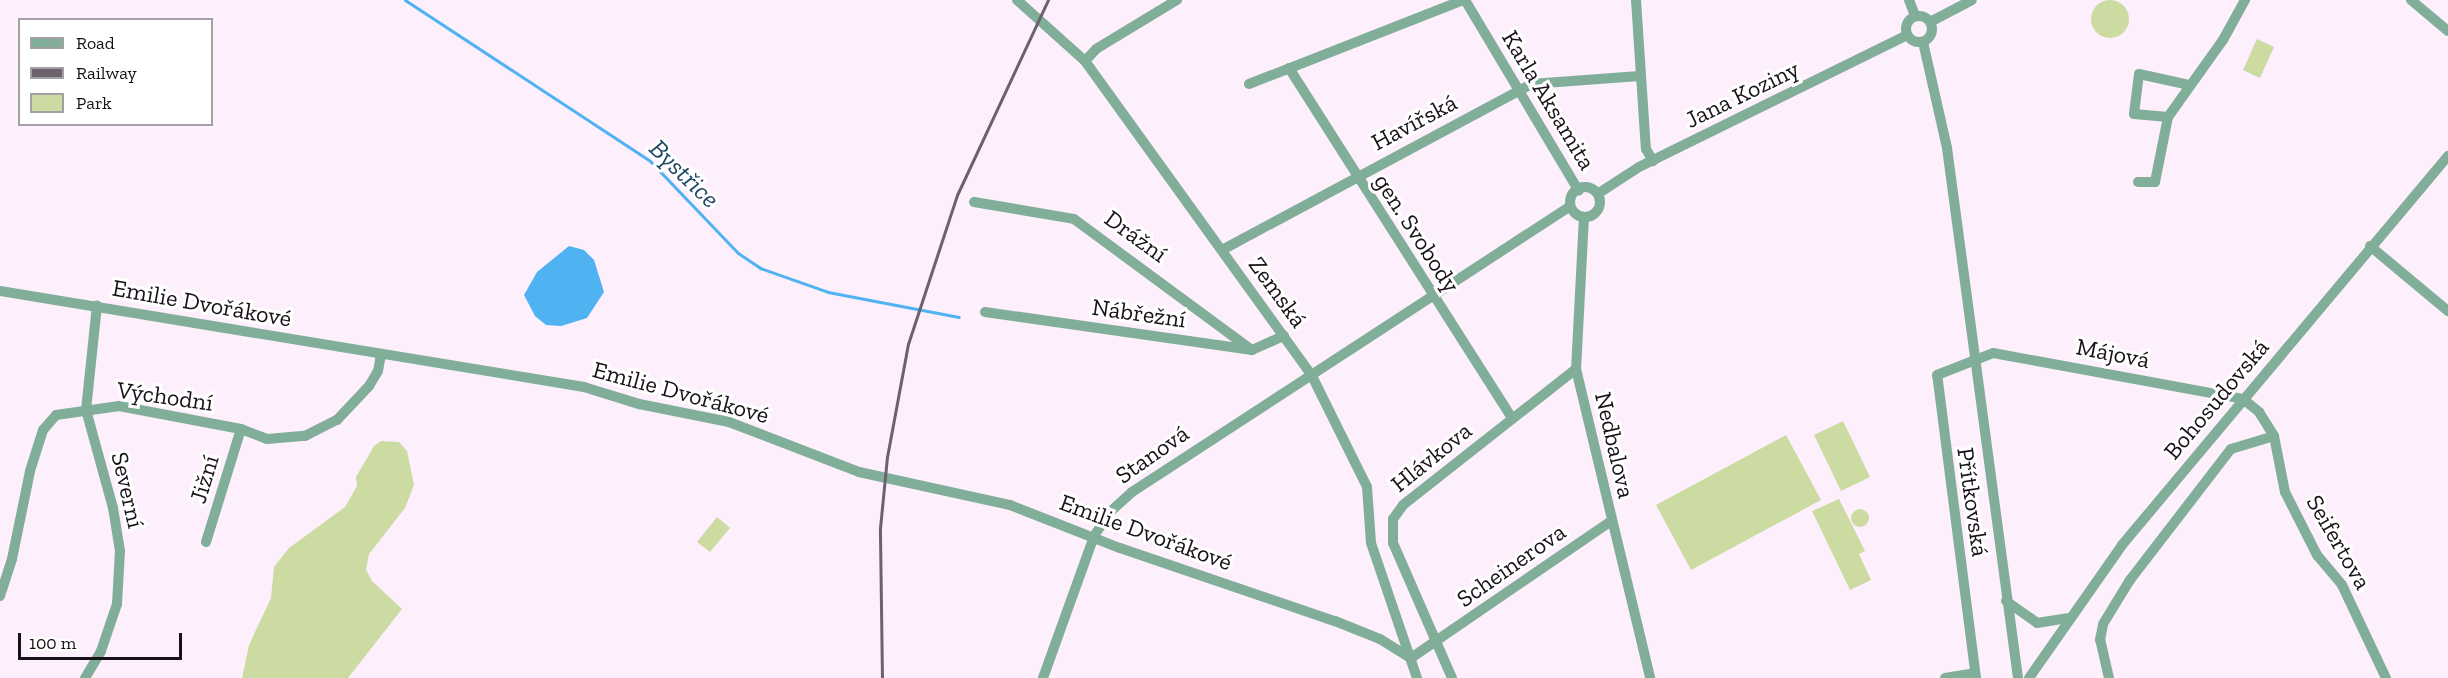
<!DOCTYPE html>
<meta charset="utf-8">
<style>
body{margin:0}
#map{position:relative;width:2448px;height:678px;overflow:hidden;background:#fdeffc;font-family:"Zilla Slab",serif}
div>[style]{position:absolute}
.green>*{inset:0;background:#cbdba2}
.round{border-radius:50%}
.water>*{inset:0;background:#4fb2f1}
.stream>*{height:3px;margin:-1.5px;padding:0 1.5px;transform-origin:1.5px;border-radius:1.5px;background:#4fb2f1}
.minor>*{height:10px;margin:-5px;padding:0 5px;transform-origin:5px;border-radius:5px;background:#80ae99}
.minor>.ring{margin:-5px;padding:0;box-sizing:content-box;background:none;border:10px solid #80ae99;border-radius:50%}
.rail>*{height:3px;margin:-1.5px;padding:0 1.5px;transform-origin:1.5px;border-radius:1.5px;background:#6c626c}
span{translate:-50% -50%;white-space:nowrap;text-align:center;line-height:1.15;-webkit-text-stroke:6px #fff;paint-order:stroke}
.street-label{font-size:24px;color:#191119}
.water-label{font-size:26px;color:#1e4761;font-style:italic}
.legend{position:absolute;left:18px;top:18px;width:195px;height:108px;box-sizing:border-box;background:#fff;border:2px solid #a3a0a3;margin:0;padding:8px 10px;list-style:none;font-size:18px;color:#191119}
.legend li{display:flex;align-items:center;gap:12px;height:30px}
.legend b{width:30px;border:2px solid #a3a0a3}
.scale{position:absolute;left:18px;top:633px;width:164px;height:27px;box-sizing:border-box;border:3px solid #191119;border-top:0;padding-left:8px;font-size:18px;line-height:21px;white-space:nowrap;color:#191119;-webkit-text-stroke:4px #fff;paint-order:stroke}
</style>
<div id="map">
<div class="green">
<div class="round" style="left:2091px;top:0;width:38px;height:38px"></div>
<div style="clip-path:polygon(2257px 39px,2274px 47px,2260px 78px,2243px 70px)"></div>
<div style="clip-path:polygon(1843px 421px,1870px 477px,1841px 491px,1814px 435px)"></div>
<div style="clip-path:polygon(1786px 435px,1821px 500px,1691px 570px,1656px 505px)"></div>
<div style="clip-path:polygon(381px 441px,399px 442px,407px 451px,414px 485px,405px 508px,369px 554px,366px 570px,372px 581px,402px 609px,348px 678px,242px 678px,249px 645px,271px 598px,274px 567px,289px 548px,345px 507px,357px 486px,356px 477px,374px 446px)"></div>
<div style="clip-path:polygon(1839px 499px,1865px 551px,1859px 554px,1871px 580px,1850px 590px,1812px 511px)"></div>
<div class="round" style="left:1851px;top:509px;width:18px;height:18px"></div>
<div style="clip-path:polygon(717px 517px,730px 528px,710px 552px,697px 542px)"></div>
</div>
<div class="water">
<div style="clip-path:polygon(569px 246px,584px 250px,594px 260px,604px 292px,587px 318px,561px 326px,546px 325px,535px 316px,524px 295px,537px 272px)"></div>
</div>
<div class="stream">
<div style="left:405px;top:0;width:293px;rotate:33.3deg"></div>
<div style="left:650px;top:161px;width:127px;rotate:46.3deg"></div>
<div style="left:738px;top:253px;width:27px;rotate:34deg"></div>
<div style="left:760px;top:268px;width:72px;rotate:19.4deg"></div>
<div style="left:828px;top:292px;width:133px;rotate:10.8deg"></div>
</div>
<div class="minor">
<div style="left:1017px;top:0;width:91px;rotate:41.9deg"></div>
<div style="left:1085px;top:61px;width:386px;rotate:54.2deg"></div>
<div style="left:1311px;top:374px;width:126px;rotate:63.6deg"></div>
<div style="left:1367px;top:487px;width:56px;rotate:85.9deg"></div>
<div style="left:1371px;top:543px;width:143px;rotate:71.2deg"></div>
<div style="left:1465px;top:0;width:222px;rotate:59.2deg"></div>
<div style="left:1636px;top:0;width:149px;rotate:86.2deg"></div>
<div style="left:1646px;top:149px;width:14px;rotate:60deg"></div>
<div style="left:1909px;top:0;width:17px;rotate:69deg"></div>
<div style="left:2411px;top:0;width:48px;rotate:40deg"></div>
<div class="ring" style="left:1906px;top:16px;width:16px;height:16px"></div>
<div style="left:1930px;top:22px;width:47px;rotate:-27.6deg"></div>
<div style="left:1923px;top:42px;width:109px;rotate:77.2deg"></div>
<div style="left:1947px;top:148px;width:535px;rotate:82.37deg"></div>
<div style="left:1085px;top:61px;width:16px;rotate:-47deg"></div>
<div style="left:1096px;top:49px;width:95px;rotate:-31.2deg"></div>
<div style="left:1289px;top:68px;width:416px;rotate:57.5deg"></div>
<div style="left:1249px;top:84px;width:230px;rotate:-21.4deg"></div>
<div style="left:2168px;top:117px;width:34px;rotate:-175deg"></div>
<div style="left:2134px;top:114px;width:40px;rotate:-82.9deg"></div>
<div style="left:2139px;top:74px;width:51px;rotate:12.4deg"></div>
<div style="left:2138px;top:182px;width:17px"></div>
<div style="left:2155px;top:182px;width:66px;rotate:-78.7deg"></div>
<div style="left:2168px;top:117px;width:95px;rotate:-54.5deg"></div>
<div style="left:2223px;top:40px;width:46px;rotate:-61.2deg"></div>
<div class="ring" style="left:1570px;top:187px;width:20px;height:20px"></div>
<div style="left:1599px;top:193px;width:48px;rotate:-33deg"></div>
<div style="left:1639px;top:167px;width:299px;rotate:-26.2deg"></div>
<div style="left:974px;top:202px;width:101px;rotate:9.6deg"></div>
<div style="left:1074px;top:219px;width:221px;rotate:36.4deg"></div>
<div style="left:1584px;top:217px;width:152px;rotate:93deg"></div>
<div style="left:1576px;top:369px;width:318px;rotate:76.5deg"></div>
<div style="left:2370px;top:246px;width:102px;rotate:39.8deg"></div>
<div style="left:1222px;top:250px;width:351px;rotate:-28.2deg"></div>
<div style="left:1531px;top:84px;width:109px;rotate:-4.2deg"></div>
<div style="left:0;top:291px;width:592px;rotate:9.33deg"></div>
<div style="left:584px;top:387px;width:58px;rotate:17.2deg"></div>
<div style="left:639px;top:404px;width:92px;rotate:11.3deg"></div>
<div style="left:729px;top:422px;width:139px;rotate:21deg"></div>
<div style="left:859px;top:472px;width:155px;rotate:12.3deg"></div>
<div style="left:1010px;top:505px;width:118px;rotate:21.4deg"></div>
<div style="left:1120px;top:548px;width:227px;rotate:18.8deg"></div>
<div style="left:1335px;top:621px;width:48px;rotate:21.8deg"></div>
<div style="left:1380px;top:639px;width:36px;rotate:32deg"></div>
<div style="left:985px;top:312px;width:270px;rotate:8.1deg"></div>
<div style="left:1252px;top:350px;width:35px;rotate:-24deg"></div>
<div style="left:206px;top:542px;width:118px;rotate:-72.8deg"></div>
<div style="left:0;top:596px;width:39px;rotate:-72deg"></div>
<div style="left:12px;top:559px;width:90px;rotate:-78.4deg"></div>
<div style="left:30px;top:471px;width:43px;rotate:-72.4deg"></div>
<div style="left:43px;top:430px;width:20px;rotate:-49deg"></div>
<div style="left:56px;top:415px;width:64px;rotate:-8.1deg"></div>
<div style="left:119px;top:406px;width:124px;rotate:10.7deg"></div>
<div style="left:241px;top:429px;width:28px;rotate:21deg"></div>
<div style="left:267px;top:439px;width:38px;rotate:-5deg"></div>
<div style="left:305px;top:436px;width:36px;rotate:-27deg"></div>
<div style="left:337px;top:420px;width:47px;rotate:-46.7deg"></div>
<div style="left:369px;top:386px;width:17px;rotate:-59deg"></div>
<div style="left:378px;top:371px;width:17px;rotate:-80deg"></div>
<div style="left:2006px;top:601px;width:38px;rotate:35deg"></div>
<div style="left:2037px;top:623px;width:31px;rotate:-9deg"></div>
<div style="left:1411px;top:658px;width:242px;rotate:-34.4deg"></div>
<div style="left:85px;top:678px;width:31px;rotate:-59deg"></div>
<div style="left:101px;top:651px;width:50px;rotate:-71.2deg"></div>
<div style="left:117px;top:604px;width:53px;rotate:-86.8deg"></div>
<div style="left:120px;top:551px;width:44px;rotate:-99.2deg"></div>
<div style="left:113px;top:508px;width:102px;rotate:-105.4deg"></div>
<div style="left:86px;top:410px;width:105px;rotate:-84deg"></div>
<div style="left:1043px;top:678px;width:151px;rotate:-70.2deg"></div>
<div style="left:1094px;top:536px;width:30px;rotate:-56deg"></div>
<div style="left:1111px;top:511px;width:28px;rotate:-42deg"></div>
<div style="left:1132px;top:492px;width:522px;rotate:-33.11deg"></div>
<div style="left:1452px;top:678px;width:147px;rotate:-113.6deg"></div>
<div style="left:1393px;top:543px;width:24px;rotate:-90deg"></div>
<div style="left:1393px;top:519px;width:17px;rotate:-54deg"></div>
<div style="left:1403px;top:505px;width:220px;rotate:-38.2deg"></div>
<div style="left:1945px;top:678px;width:30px;rotate:-9deg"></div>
<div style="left:1976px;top:678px;width:305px;rotate:-97.3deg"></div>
<div style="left:1937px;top:375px;width:60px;rotate:-21.4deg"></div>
<div style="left:1993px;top:353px;width:254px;rotate:10.4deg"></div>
<div style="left:2243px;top:399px;width:21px;rotate:39deg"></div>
<div style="left:2259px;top:412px;width:28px;rotate:58deg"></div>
<div style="left:2274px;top:436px;width:57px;rotate:78.9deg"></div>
<div style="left:2285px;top:492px;width:71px;rotate:63.1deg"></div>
<div style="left:2317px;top:555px;width:39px;rotate:50deg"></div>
<div style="left:2342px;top:585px;width:103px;rotate:64.7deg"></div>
<div style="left:2029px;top:678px;width:162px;rotate:-55deg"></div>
<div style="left:2122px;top:545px;width:508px;rotate:-50.04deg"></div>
<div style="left:2109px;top:678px;width:39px;rotate:-103deg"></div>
<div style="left:2100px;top:640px;width:16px;rotate:-79deg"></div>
<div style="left:2103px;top:624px;width:52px;rotate:-58.5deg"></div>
<div style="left:2130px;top:580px;width:165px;rotate:-52.4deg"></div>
<div style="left:2231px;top:449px;width:45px;rotate:-16.8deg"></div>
</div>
<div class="rail">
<div style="left:882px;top:678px;width:150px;rotate:-90.8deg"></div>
<div style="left:880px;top:528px;width:71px;rotate:-84.4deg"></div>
<div style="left:887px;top:457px;width:115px;rotate:-79.5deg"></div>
<div style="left:908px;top:344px;width:157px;rotate:-71.8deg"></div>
<div style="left:957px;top:195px;width:215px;rotate:-65deg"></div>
</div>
<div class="street-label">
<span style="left:1742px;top:94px;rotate:-26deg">Jana Koziny</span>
<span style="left:1549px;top:100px;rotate:59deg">Karla Aksamita</span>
<span style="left:1414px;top:122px;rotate:-28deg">Havířská</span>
<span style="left:1417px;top:233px;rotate:57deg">gen. Svobody</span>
<span style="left:1136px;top:236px;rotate:36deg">Drážní</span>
<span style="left:1278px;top:292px;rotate:54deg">Zemská</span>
<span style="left:202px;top:303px;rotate:10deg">Emilie Dvořákové</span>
<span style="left:1139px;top:313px;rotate:8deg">Nábřežní</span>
<span style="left:2113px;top:353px;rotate:11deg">Májová</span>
<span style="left:681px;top:392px;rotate:15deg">Emilie Dvořákové</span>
<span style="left:165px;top:396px;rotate:8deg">Východní</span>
<span style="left:2216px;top:399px;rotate:-50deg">Bohosudovská</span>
<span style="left:1615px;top:445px;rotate:77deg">Nedbalova</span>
<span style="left:1152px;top:454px;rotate:-35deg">Stanová</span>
<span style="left:1431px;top:457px;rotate:-39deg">Hlávkova</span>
<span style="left:204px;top:479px;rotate:-73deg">Jižní</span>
<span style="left:128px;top:490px;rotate:77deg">Severní</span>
<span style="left:1973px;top:502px;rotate:82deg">Přítkovská</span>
<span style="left:1146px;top:532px;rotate:20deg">Emilie Dvořákové</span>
<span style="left:2339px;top:542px;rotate:60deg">Seifertova</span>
<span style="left:1511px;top:565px;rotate:-35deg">Scheinerova</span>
</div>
<div class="water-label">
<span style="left:684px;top:174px;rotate:44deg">Bystřice</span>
</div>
<ul class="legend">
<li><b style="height:8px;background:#80ae99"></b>Road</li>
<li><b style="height:8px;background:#6c626c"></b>Railway</li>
<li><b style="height:16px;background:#cbdba2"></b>Park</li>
</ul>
<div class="scale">100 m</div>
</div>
